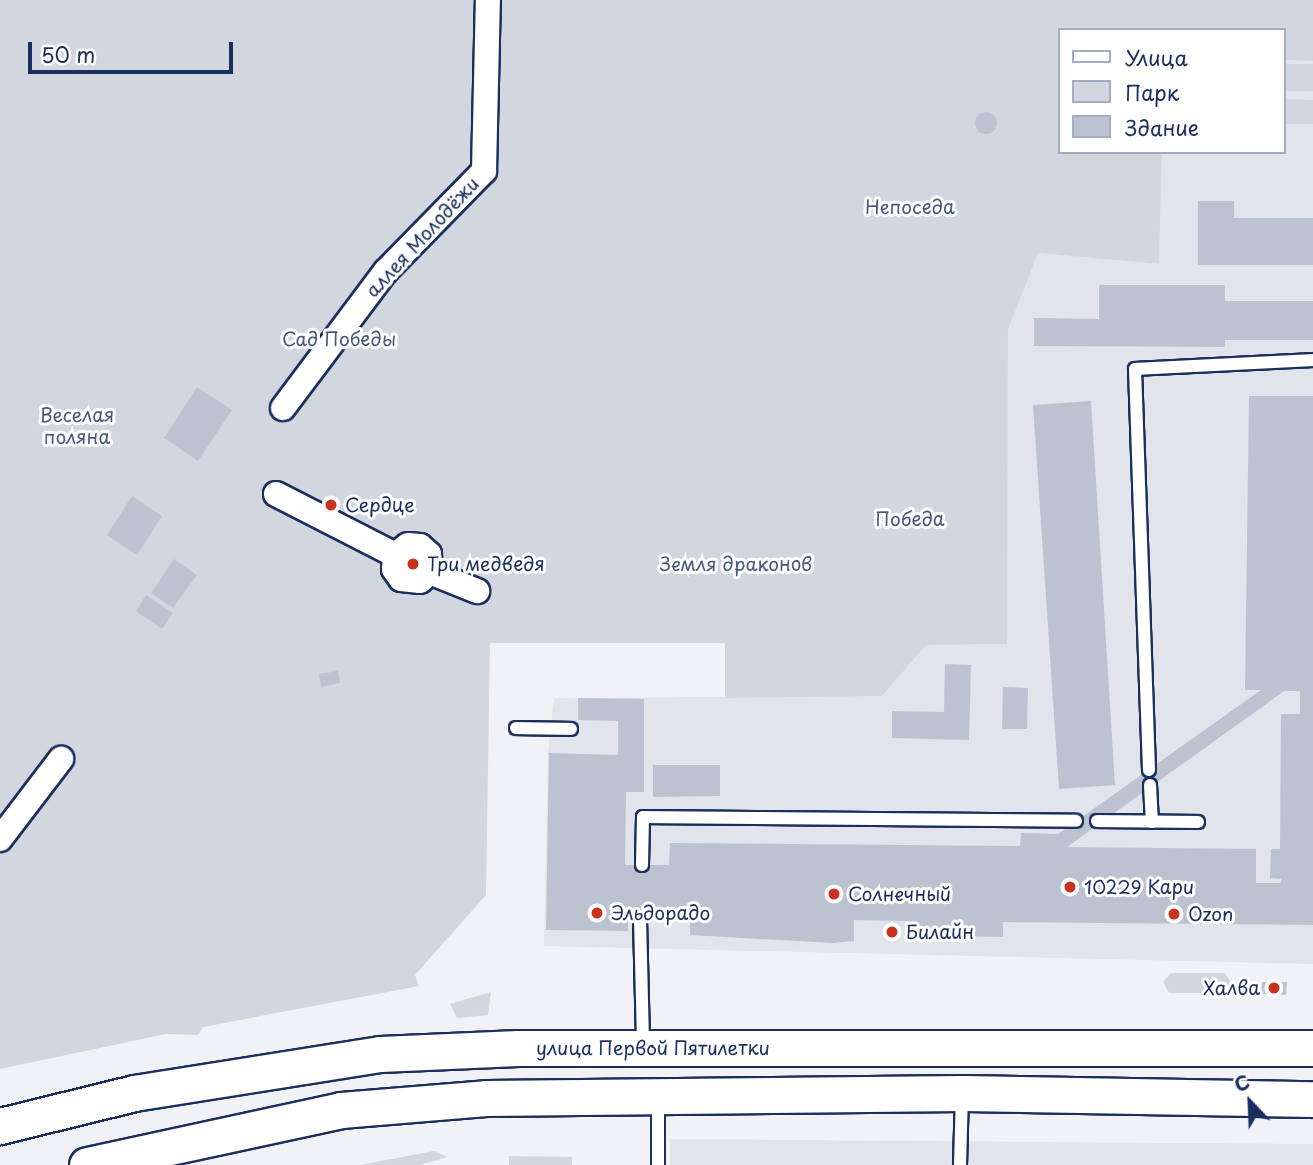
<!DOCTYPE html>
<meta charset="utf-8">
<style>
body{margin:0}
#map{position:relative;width:1313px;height:1165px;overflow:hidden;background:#f1f2f5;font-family:"Playpen Sans",sans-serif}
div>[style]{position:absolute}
.built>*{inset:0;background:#e1e4ea}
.green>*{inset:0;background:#d2d6df}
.building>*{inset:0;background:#bcc2d0}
.round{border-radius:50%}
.roads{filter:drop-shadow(2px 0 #1b2f5e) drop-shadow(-2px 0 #1b2f5e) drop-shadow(0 2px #1b2f5e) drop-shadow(0 -2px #1b2f5e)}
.lane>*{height:12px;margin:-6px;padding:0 6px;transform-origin:6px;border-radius:6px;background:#fff}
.street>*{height:24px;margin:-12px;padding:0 12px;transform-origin:12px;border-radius:12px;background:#fff}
.secondary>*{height:35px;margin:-17.5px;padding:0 17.5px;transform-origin:17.5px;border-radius:17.5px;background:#fff}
.dots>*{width:19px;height:19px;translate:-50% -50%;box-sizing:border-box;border:4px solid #fff;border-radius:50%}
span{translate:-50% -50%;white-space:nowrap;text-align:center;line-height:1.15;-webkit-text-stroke:6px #fff;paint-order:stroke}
.park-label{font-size:19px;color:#49597e}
.street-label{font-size:19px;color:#1b2f5e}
.poi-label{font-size:19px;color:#1b2f5e}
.left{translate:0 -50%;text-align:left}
.right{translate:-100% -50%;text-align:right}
.legend{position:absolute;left:1058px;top:28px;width:228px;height:126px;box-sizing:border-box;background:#fff;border:2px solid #a4acbf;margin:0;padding:9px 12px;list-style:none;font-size:21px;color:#1b2f5e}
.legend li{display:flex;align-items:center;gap:14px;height:35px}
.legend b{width:35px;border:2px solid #a4acbf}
.north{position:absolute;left:1215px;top:1067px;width:70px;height:70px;-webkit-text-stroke:5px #fff;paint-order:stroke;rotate:337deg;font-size:19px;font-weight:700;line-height:28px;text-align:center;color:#1b2f5e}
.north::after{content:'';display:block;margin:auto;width:24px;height:32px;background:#1b2f5e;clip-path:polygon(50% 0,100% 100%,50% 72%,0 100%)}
.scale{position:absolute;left:28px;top:42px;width:205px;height:32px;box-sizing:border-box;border:4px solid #1b2f5e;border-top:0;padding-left:9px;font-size:21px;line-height:24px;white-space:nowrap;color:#1b2f5e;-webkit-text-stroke:5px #fff;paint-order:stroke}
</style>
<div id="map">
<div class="built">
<div style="clip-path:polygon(1283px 60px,1313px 61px,1313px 964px,544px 946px,548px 753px,554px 698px,882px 696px,926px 645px,1006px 644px,1008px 330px,1038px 253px,1159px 264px,1162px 152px,1283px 152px)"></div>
<div style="clip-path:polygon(670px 1139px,1313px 1144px,1313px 1165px,670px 1165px)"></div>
</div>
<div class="green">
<div style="clip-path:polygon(0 0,1313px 0,1313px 61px,1283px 60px,1283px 30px,1059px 30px,1059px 152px,1162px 152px,1159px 264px,1038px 253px,1008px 330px,1007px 644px,926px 645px,882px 696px,725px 698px,725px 643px,490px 643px,486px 895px,415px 975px,419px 986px,203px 1027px,198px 1035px,166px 1034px,0 1069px)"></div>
<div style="clip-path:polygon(1283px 64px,1313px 64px,1313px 91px,1283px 91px)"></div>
<div style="clip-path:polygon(1283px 99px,1313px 100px,1313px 124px,1283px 124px)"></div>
<div style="clip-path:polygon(1171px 973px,1225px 973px,1233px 986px,1225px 993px,1169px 993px,1163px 982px)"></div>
<div style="clip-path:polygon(491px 992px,488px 1015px,457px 1018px,450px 1004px)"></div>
<div style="clip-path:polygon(434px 1151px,447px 1157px,420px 1165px,360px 1165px)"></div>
<div style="clip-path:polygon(509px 1156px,572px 1157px,572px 1165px,509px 1165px)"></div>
</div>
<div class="building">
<div class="round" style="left:975px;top:112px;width:22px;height:22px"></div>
<div style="clip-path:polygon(1198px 201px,1234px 201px,1234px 218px,1313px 218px,1313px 265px,1198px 265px)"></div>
<div style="clip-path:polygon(1099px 285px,1225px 285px,1225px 301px,1313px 301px,1313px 340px,1225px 340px,1225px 347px,1034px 346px,1034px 318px,1099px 319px)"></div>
<div style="clip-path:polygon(197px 387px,232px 410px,198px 461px,164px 438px)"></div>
<div style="clip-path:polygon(evenodd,1249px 396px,1313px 396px,1313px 925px,1003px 922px,1003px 937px,938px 936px,922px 942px,911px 934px,908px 921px,854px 920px,854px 941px,833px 943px,690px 935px,690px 918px,628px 918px,628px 931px,546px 930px,549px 753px,618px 755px,618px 721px,578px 720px,578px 698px,644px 699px,644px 792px,626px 792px,625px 865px,669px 865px,670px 843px,1020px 846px,1021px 833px,1058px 834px,1261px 690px,1245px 690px,1249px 396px,1284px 691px,1300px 691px,1300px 714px,1281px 714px,1280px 849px,1271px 849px,1270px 878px,1281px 879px,1281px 883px,1256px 883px,1256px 849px,1067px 847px,1284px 691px)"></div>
<div style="clip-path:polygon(1091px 401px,1115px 785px,1059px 789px,1033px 405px)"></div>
<div style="clip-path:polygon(132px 496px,162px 516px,137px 555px,107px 535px)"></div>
<div style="clip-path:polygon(174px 559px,197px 575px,173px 608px,151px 593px)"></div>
<div style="clip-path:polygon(146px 595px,173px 613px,162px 629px,136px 611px)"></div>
<div style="clip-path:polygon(945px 664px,971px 665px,969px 740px,892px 738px,892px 711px,944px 712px)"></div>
<div style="clip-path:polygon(338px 671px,340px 683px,321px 687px,319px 674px)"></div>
<div style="clip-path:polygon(1003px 687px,1028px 688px,1027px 729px,1002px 729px)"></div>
<div style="clip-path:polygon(653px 765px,720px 765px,720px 796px,653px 797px)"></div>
<div style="clip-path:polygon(1262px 982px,1287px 982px,1286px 995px,1261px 994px)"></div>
</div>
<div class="roads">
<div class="lane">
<div style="left:516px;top:728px;width:55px;rotate:1deg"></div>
<div style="left:1149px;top:770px;width:401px;rotate:-92deg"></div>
<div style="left:1135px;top:369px;width:178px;rotate:-2.9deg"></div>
<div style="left:1150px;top:785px;width:37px;rotate:87deg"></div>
<div style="left:1097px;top:821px;width:101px;rotate:0.6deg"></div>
<div style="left:642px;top:865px;width:48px;rotate:-88.8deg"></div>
<div style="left:643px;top:817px;width:433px;rotate:0.5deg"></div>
<div style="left:640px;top:919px;width:126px;rotate:88.6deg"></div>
<div style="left:658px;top:1165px;width:66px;rotate:-90deg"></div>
<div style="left:960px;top:1165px;width:71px;rotate:-88.4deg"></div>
</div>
<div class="street">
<div style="left:283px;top:408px;width:171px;rotate:-53.1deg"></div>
<div style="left:386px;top:271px;width:140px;rotate:-45.6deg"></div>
<div style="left:484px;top:171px;width:171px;rotate:-88.7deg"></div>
<div style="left:276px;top:494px;width:134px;rotate:27.1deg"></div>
<div style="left:395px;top:555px;width:16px;rotate:-38deg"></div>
<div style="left:408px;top:545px;width:12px;rotate:5deg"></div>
<div style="left:420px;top:546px;width:12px;rotate:42deg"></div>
<div style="left:429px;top:554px;width:18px;rotate:87deg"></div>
<div style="left:430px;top:572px;width:51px;rotate:22deg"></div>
<div style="left:395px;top:555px;width:14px;rotate:94deg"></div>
<div style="left:394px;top:569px;width:12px;rotate:55deg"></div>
<div style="left:401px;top:579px;width:19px;rotate:6deg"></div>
<div style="left:420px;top:581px;width:13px;rotate:-42deg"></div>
<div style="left:0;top:839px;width:101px;rotate:-52.7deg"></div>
</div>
<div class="secondary">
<div style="left:0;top:1126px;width:138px;rotate:-13.8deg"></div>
<div style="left:134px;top:1093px;width:249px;rotate:-9deg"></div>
<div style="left:380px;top:1054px;width:138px;rotate:-2.5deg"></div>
<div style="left:518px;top:1048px;width:795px"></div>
<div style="left:87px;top:1165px;width:260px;rotate:-12.2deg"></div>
<div style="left:341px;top:1110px;width:145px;rotate:-4.7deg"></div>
<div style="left:486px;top:1098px;width:476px;rotate:-0.6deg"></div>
<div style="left:962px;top:1093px;width:351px;rotate:1deg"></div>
</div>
</div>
<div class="dots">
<div style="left:331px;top:505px;background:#c8321e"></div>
<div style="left:413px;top:564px;background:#c8321e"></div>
<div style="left:1070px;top:887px;background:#c8321e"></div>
<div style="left:834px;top:894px;background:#c8321e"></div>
<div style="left:597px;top:913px;background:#c8321e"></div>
<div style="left:1174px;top:914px;background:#c8321e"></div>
<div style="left:892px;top:932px;background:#c8321e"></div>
<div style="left:1274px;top:988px;background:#c8321e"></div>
</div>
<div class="park-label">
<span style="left:910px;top:207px">Непоседа</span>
<span style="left:339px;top:339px">Сад Победы</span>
<span style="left:77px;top:426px">Веселая<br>поляна</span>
<span style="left:910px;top:519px">Победа</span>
<span style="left:736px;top:564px">Земля драконов</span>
</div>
<div class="street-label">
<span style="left:422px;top:237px;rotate:-47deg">аллея Молодёжи</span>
<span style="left:653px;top:1048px">улица Первой Пятилетки</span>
</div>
<div class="poi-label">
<span class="left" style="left:345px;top:505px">Сердце</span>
<span class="left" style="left:427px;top:564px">Три медведя</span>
<span class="left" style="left:1084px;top:887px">10229 Кари</span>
<span class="left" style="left:848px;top:894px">Солнечный</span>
<span class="left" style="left:611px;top:913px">Эльдорадо</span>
<span class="left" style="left:1188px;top:914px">Ozon</span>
<span class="left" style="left:906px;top:932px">Билайн</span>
<span class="right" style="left:1260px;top:988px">Халва</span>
</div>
<ul class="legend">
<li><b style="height:9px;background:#fff"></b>Улица</li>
<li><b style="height:19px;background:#d2d6df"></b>Парк</li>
<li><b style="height:19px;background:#bcc2d0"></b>Здание</li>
</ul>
<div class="north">С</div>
<div class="scale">50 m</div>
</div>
